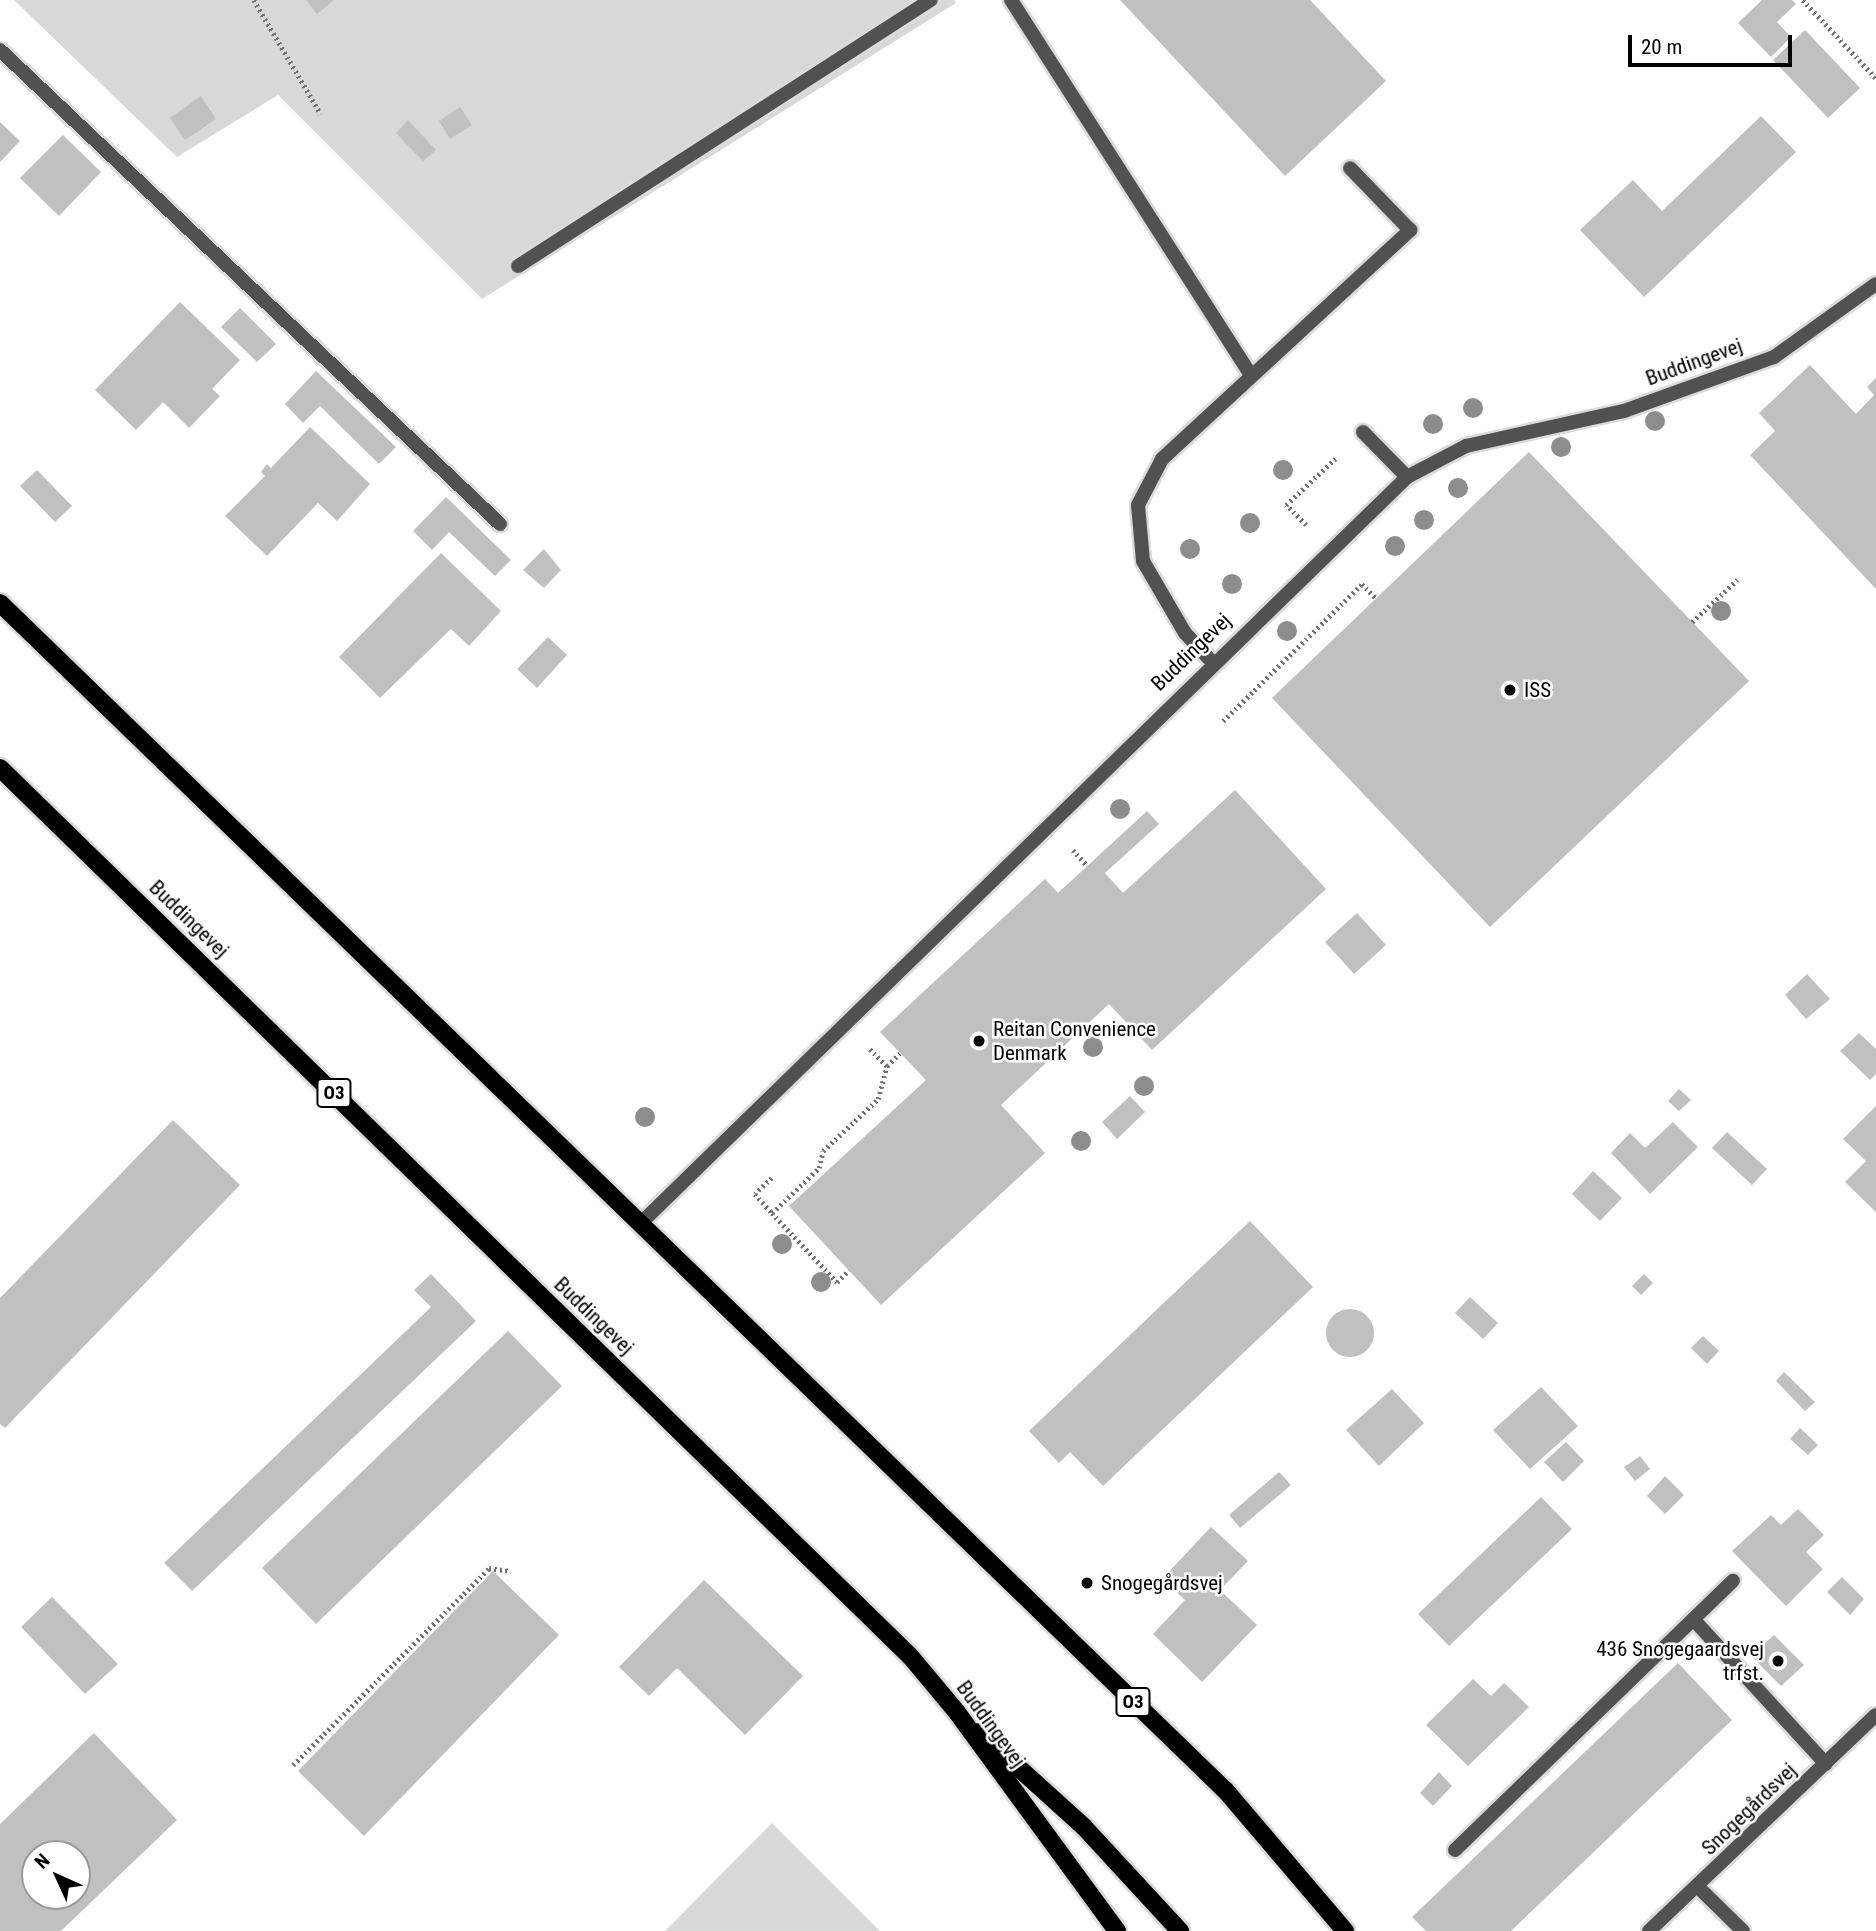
<!DOCTYPE html>
<meta charset="utf-8">
<style>
body{margin:0}
#map{position:relative;width:1876px;height:1931px;overflow:hidden;background:#fff;font-family:"Roboto Condensed",sans-serif}
div>[style]{position:absolute}
.green>*{inset:0;background:#d8d8d8}
.building>*{inset:0;background:#c0c0c0}
.round{border-radius:50%}
.path>*{height:4.5px;margin-top:-2.25px;transform-origin:0;background:repeating-linear-gradient(90deg,#737373 0 2px,transparent 0 5.5px)}
.roads{filter:drop-shadow(2px 0 #dbdbdb) drop-shadow(-2px 0 #dbdbdb) drop-shadow(0 2px #dbdbdb) drop-shadow(0 -2px #dbdbdb)}
.service>*{height:14px;margin:-7px;padding:0 7px;transform-origin:7px;border-radius:7px;background:#515151}
.minor>*{height:14px;margin:-7px;padding:0 7px;transform-origin:7px;border-radius:7px;background:#515151}
.tertiary>*{height:14px;margin:-7px;padding:0 7px;transform-origin:7px;border-radius:7px;background:#515151}
.primary>*{height:18px;margin:-9px;padding:0 9px;transform-origin:9px;border-radius:9px;background:#000}
.trees>*{width:20px;height:20px;margin:-10px;border-radius:50%;background:#8d8d8d}
.dots>*{width:19px;height:19px;translate:-50% -50%;box-sizing:border-box;border:4px solid #fff;border-radius:50%}
span{translate:-50% -50%;white-space:nowrap;text-align:center;line-height:1.15;-webkit-text-stroke:5px #fff;paint-order:stroke}
.shield-label span{padding:2px 5px;background:#fff;border:2px solid;border-radius:5px;-webkit-text-stroke-width:0}
.shield-label{font-size:19px;color:#000;font-weight:700}
.street-label{font-size:21px;color:#000}
.poi-label{font-size:21px;color:#000}
.left{translate:0 -50%;text-align:left}
.right{translate:-100% -50%;text-align:right}
.north{position:absolute;left:21px;top:1840px;width:70px;height:70px;box-sizing:border-box;background:#fff;border:2px solid #999;border-radius:50%;rotate:315deg;font-size:19px;font-weight:700;line-height:28px;text-align:center;color:#000}
.north::after{content:'';display:block;margin:auto;width:24px;height:32px;background:#000;clip-path:polygon(50% 0,100% 100%,50% 72%,0 100%)}
.scale{position:absolute;left:1628px;top:35px;width:164px;height:32px;box-sizing:border-box;border:4px solid #000;border-top:0;padding-left:9px;font-size:21px;line-height:24px;white-space:nowrap;color:#000;-webkit-text-stroke:5px #fff;paint-order:stroke}
</style>
<div id="map">
<div class="green">
<div style="clip-path:polygon(14px 0,954px 0,956px 3px,482px 299px,278px 95px,177px 157px)"></div>
<div style="clip-path:polygon(772px 1823px,880px 1931px,665px 1931px)"></div>
</div>
<div class="building">
<div style="clip-path:polygon(306px 0,334px 0,317px 14px)"></div>
<div style="clip-path:polygon(1120px 0,1310px 0,1386px 81px,1285px 176px)"></div>
<div style="clip-path:polygon(1762px 0,1792px 0,1796px 4px,1777px 22px,1791px 37px,1771px 57px,1738px 23px)"></div>
<div style="clip-path:polygon(1805px 30px,1860px 88px,1828px 118px,1773px 60px)"></div>
<div style="clip-path:polygon(201px 96px,216px 119px,185px 140px,170px 118px)"></div>
<div style="clip-path:polygon(460px 107px,472px 125px,450px 139px,439px 121px)"></div>
<div style="clip-path:polygon(1761px 116px,1796px 152px,1644px 297px,1580px 230px,1633px 180px,1662px 211px)"></div>
<div style="clip-path:polygon(408px 120px,436px 150px,423px 161px,396px 133px)"></div>
<div style="clip-path:polygon(0 122px,20px 141px,0 162px)"></div>
<div style="clip-path:polygon(63px 135px,101px 172px,59px 216px,20px 178px)"></div>
<div style="clip-path:polygon(180px 302px,240px 360px,212px 389px,220px 396px,189px 428px,163px 402px,136px 430px,95px 390px)"></div>
<div style="clip-path:polygon(240px 308px,276px 344px,257px 362px,221px 327px)"></div>
<div style="clip-path:polygon(1810px 365px,1856px 414px,1874px 395px,1867px 387px,1876px 378px,1876px 589px,1750px 455px,1775px 431px,1759px 413px)"></div>
<div style="clip-path:polygon(316px 371px,396px 447px,379px 464px,320px 406px,303px 423px,285px 404px)"></div>
<div style="clip-path:polygon(310px 427px,370px 484px,337px 521px,318px 503px,267px 556px,225px 516px,265px 476px,261px 472px,267px 464px,271px 468px)"></div>
<div style="clip-path:polygon(1529px 452px,1749px 681px,1490px 927px,1272px 698px)"></div>
<div style="clip-path:polygon(37px 470px,72px 506px,55px 522px,20px 486px)"></div>
<div style="clip-path:polygon(446px 497px,511px 560px,495px 576px,449px 532px,432px 550px,413px 531px)"></div>
<div style="clip-path:polygon(544px 549px,561px 570px,544px 588px,523px 570px)"></div>
<div style="clip-path:polygon(441px 553px,501px 611px,469px 646px,451px 629px,380px 698px,339px 657px)"></div>
<div style="clip-path:polygon(548px 637px,567px 655px,537px 688px,517px 669px)"></div>
<div style="clip-path:polygon(1235px 790px,1326px 889px,1152px 1050px,1109px 1004px,1001px 1105px,1045px 1153px,881px 1305px,789px 1206px,926px 1080px,880px 1032px,1045px 879px,1058px 893px,1147px 811px,1159px 824px,1105px 873px,1123px 893px)"></div>
<div style="clip-path:polygon(1357px 913px,1386px 945px,1354px 974px,1325px 942px)"></div>
<div style="clip-path:polygon(1807px 974px,1830px 999px,1806px 1019px,1785px 995px)"></div>
<div style="clip-path:polygon(1859px 1033px,1876px 1049px,1876px 1074px,1870px 1080px,1840px 1051px)"></div>
<div style="clip-path:polygon(1679px 1089px,1691px 1100px,1679px 1111px,1668px 1101px)"></div>
<div style="clip-path:polygon(1130px 1096px,1145px 1112px,1117px 1139px,1102px 1122px)"></div>
<div style="clip-path:polygon(1876px 1106px,1876px 1212px,1845px 1182px,1866px 1161px,1843px 1139px)"></div>
<div style="clip-path:polygon(173px 1120px,240px 1185px,5px 1428px,0 1424px,0 1298px)"></div>
<div style="clip-path:polygon(1673px 1122px,1698px 1147px,1650px 1194px,1611px 1153px,1630px 1133px,1645px 1148px)"></div>
<div style="clip-path:polygon(1727px 1132px,1767px 1169px,1752px 1185px,1712px 1148px)"></div>
<div style="clip-path:polygon(1593px 1171px,1622px 1198px,1600px 1221px,1572px 1194px)"></div>
<div style="clip-path:polygon(1250px 1221px,1313px 1287px,1103px 1486px,1070px 1452px,1059px 1463px,1029px 1431px)"></div>
<div style="clip-path:polygon(431px 1274px,476px 1321px,192px 1591px,164px 1563px,431px 1307px,414px 1290px)"></div>
<div style="clip-path:polygon(1644px 1274px,1653px 1283px,1641px 1295px,1632px 1286px)"></div>
<div style="clip-path:polygon(1470px 1297px,1498px 1323px,1483px 1339px,1455px 1313px)"></div>
<div class="round" style="left:1326px;top:1309px;width:48px;height:48px"></div>
<div style="clip-path:polygon(508px 1331px,562px 1386px,316px 1624px,262px 1568px)"></div>
<div style="clip-path:polygon(1703px 1336px,1719px 1351px,1707px 1364px,1691px 1348px)"></div>
<div style="clip-path:polygon(1784px 1372px,1815px 1402px,1805px 1411px,1776px 1381px)"></div>
<div style="clip-path:polygon(1541px 1387px,1578px 1426px,1530px 1469px,1493px 1430px)"></div>
<div style="clip-path:polygon(1392px 1389px,1424px 1423px,1379px 1466px,1346px 1430px)"></div>
<div style="clip-path:polygon(1800px 1428px,1818px 1445px,1808px 1455px,1790px 1439px)"></div>
<div style="clip-path:polygon(1566px 1442px,1584px 1461px,1563px 1482px,1544px 1462px)"></div>
<div style="clip-path:polygon(1640px 1456px,1650px 1469px,1635px 1481px,1624px 1467px)"></div>
<div style="clip-path:polygon(1279px 1472px,1291px 1485px,1240px 1528px,1229px 1515px)"></div>
<div style="clip-path:polygon(1665px 1476px,1684px 1495px,1665px 1514px,1647px 1496px)"></div>
<div style="clip-path:polygon(1541px 1497px,1572px 1529px,1449px 1646px,1418px 1614px)"></div>
<div style="clip-path:polygon(1798px 1509px,1824px 1535px,1806px 1552px,1823px 1569px,1786px 1606px,1732px 1551px,1771px 1515px,1781px 1525px)"></div>
<div style="clip-path:polygon(1211px 1527px,1248px 1561px,1220px 1590px,1257px 1625px,1202px 1682px,1153px 1634px,1185px 1600px,1162px 1579px)"></div>
<div style="clip-path:polygon(493px 1571px,559px 1635px,364px 1836px,298px 1771px)"></div>
<div style="clip-path:polygon(1842px 1577px,1864px 1599px,1850px 1615px,1827px 1592px)"></div>
<div style="clip-path:polygon(704px 1580px,803px 1676px,745px 1735px,677px 1668px,649px 1696px,619px 1667px)"></div>
<div style="clip-path:polygon(52px 1597px,118px 1664px,85px 1694px,21px 1627px)"></div>
<div style="clip-path:polygon(1774px 1635px,1804px 1665px,1781px 1686px,1751px 1656px)"></div>
<div style="clip-path:polygon(1678px 1663px,1732px 1720px,1511px 1931px,1426px 1931px,1412px 1917px)"></div>
<div style="clip-path:polygon(1473px 1679px,1491px 1696px,1504px 1683px,1529px 1707px,1468px 1766px,1426px 1725px)"></div>
<div style="clip-path:polygon(evenodd,94px 1733px,177px 1820px,61px 1931px,0 1931px,0 1824px,94px 1733px,35px 1854px,77px 1854px,77px 1896px,35px 1896px,35px 1854px)"></div>
<div style="clip-path:polygon(1439px 1772px,1452px 1786px,1433px 1806px,1420px 1793px)"></div>
</div>
<div class="path">
<div style="left:254px;top:0;width:132px;rotate:59.6deg"></div>
<div style="left:1803px;top:0;width:107px;rotate:46.9deg"></div>
<div style="left:1306px;top:525px;width:28px;rotate:-135deg"></div>
<div style="left:1286px;top:505px;width:71px;rotate:-43.3deg"></div>
<div style="left:1692px;top:622px;width:62px;rotate:-43deg"></div>
<div style="left:1223px;top:721px;width:195px;rotate:-44.6deg"></div>
<div style="left:1362px;top:584px;width:20px;rotate:45deg"></div>
<div style="left:1073px;top:850px;width:22px;rotate:47deg"></div>
<div style="left:870px;top:1049px;width:24px;rotate:45deg"></div>
<div style="left:772px;top:1178px;width:23px;rotate:137deg"></div>
<div style="left:755px;top:1194px;width:25px;rotate:48deg"></div>
<div style="left:772px;top:1213px;width:65px;rotate:-43.8deg"></div>
<div style="left:819px;top:1168px;width:17px;rotate:-77deg"></div>
<div style="left:823px;top:1151px;width:76px;rotate:-43.4deg"></div>
<div style="left:878px;top:1099px;width:34px;rotate:-75deg"></div>
<div style="left:887px;top:1066px;width:18px;rotate:-45deg"></div>
<div style="left:772px;top:1213px;width:95px;rotate:46.7deg"></div>
<div style="left:837px;top:1282px;width:17px;rotate:-45deg"></div>
<div style="left:293px;top:1765px;width:278px;rotate:-45.1deg"></div>
<div style="left:489px;top:1568px;width:22px;rotate:8deg"></div>
</div>
<div class="roads">
<div class="service">
<div style="left:1011px;top:0;width:444px;rotate:57.4deg"></div>
<div style="left:0;top:50px;width:689px;rotate:43.47deg"></div>
<div style="left:518px;top:266px;width:491px;rotate:-32.8deg"></div>
<div style="left:1363px;top:432px;width:63px;rotate:45.6deg"></div>
<div style="left:1213px;top:663px;width:41px;rotate:-133deg"></div>
<div style="left:1185px;top:633px;width:83px;rotate:-120.3deg"></div>
<div style="left:1143px;top:561px;width:56px;rotate:-95.1deg"></div>
<div style="left:1138px;top:505px;width:52px;rotate:-62.4deg"></div>
<div style="left:1162px;top:459px;width:338px;rotate:-42.7deg"></div>
<div style="left:1410px;top:230px;width:86px;rotate:-134.1deg"></div>
<div style="left:1694px;top:1620px;width:195px;rotate:47.5deg"></div>
<div style="left:1455px;top:1850px;width:387px;rotate:-44.1deg"></div>
<div style="left:1698px;top:1887px;width:63px;rotate:44.4deg"></div>
</div>
<div class="minor">
<div style="left:642px;top:1222px;width:1068px;rotate:-44.24deg"></div>
<div style="left:1407px;top:477px;width:67px;rotate:-27.7deg"></div>
<div style="left:1466px;top:446px;width:162px;rotate:-12.5deg"></div>
<div style="left:1624px;top:411px;width:159px;rotate:-19.8deg"></div>
<div style="left:1774px;top:357px;width:125px;rotate:-35.6deg"></div>
</div>
<div class="tertiary">
<div style="left:1649px;top:1931px;width:313px;rotate:-43.6deg"></div>
</div>
<div class="primary">
<div style="left:0;top:603px;width:1707px;rotate:44.1deg"></div>
<div style="left:1226px;top:1791px;width:184px;rotate:49.6deg"></div>
<div style="left:0;top:768px;width:1271px;rotate:44.3deg"></div>
<div style="left:910px;top:1656px;width:72px;rotate:50.1deg"></div>
<div style="left:956px;top:1711px;width:273px;rotate:53.8deg"></div>
<div style="left:979px;top:1732px;width:142px;rotate:42.1deg"></div>
<div style="left:1084px;top:1827px;width:142px;rotate:47.3deg"></div>
</div>
</div>
<div class="trees">
<div style="left:1473px;top:408px"></div>
<div style="left:1655px;top:421px"></div>
<div style="left:1433px;top:424px"></div>
<div style="left:1561px;top:447px"></div>
<div style="left:1283px;top:470px"></div>
<div style="left:1458px;top:488px"></div>
<div style="left:1424px;top:520px"></div>
<div style="left:1250px;top:523px"></div>
<div style="left:1395px;top:546px"></div>
<div style="left:1190px;top:549px"></div>
<div style="left:1232px;top:584px"></div>
<div style="left:1721px;top:611px"></div>
<div style="left:1287px;top:631px"></div>
<div style="left:1120px;top:809px"></div>
<div style="left:1093px;top:1047px"></div>
<div style="left:1144px;top:1086px"></div>
<div style="left:645px;top:1117px"></div>
<div style="left:1081px;top:1141px"></div>
<div style="left:782px;top:1244px"></div>
<div style="left:821px;top:1282px"></div>
</div>
<div class="dots">
<div style="left:1510px;top:690px;background:#000"></div>
<div style="left:979px;top:1041px;background:#000"></div>
<div style="left:1087px;top:1583px;background:#000"></div>
<div style="left:1778px;top:1661px;background:#000"></div>
</div>
<div class="shield-label">
<span style="left:334px;top:1093px">O3</span>
<span style="left:1133px;top:1702px">O3</span>
</div>
<div class="street-label">
<span style="left:1694px;top:362px;rotate:-20deg">Buddingevej</span>
<span style="left:1191px;top:652px;rotate:-44deg">Buddingevej</span>
<span style="left:189px;top:919px;rotate:44deg">Buddingevej</span>
<span style="left:594px;top:1316px;rotate:44deg">Buddingevej</span>
<span style="left:991px;top:1724px;rotate:54deg">Buddingevej</span>
<span style="left:1749px;top:1809px;rotate:-44deg">Snogegårdsvej</span>
</div>
<div class="poi-label">
<span class="left" style="left:1524px;top:690px">ISS</span>
<span class="left" style="left:993px;top:1041px">Reitan Convenience<br>Denmark</span>
<span class="left" style="left:1101px;top:1583px">Snogegårdsvej</span>
<span class="right" style="left:1764px;top:1661px">436 Snogegaardsvej<br>trfst.</span>
</div>
<div class="north">N</div>
<div class="scale">20 m</div>
</div>
